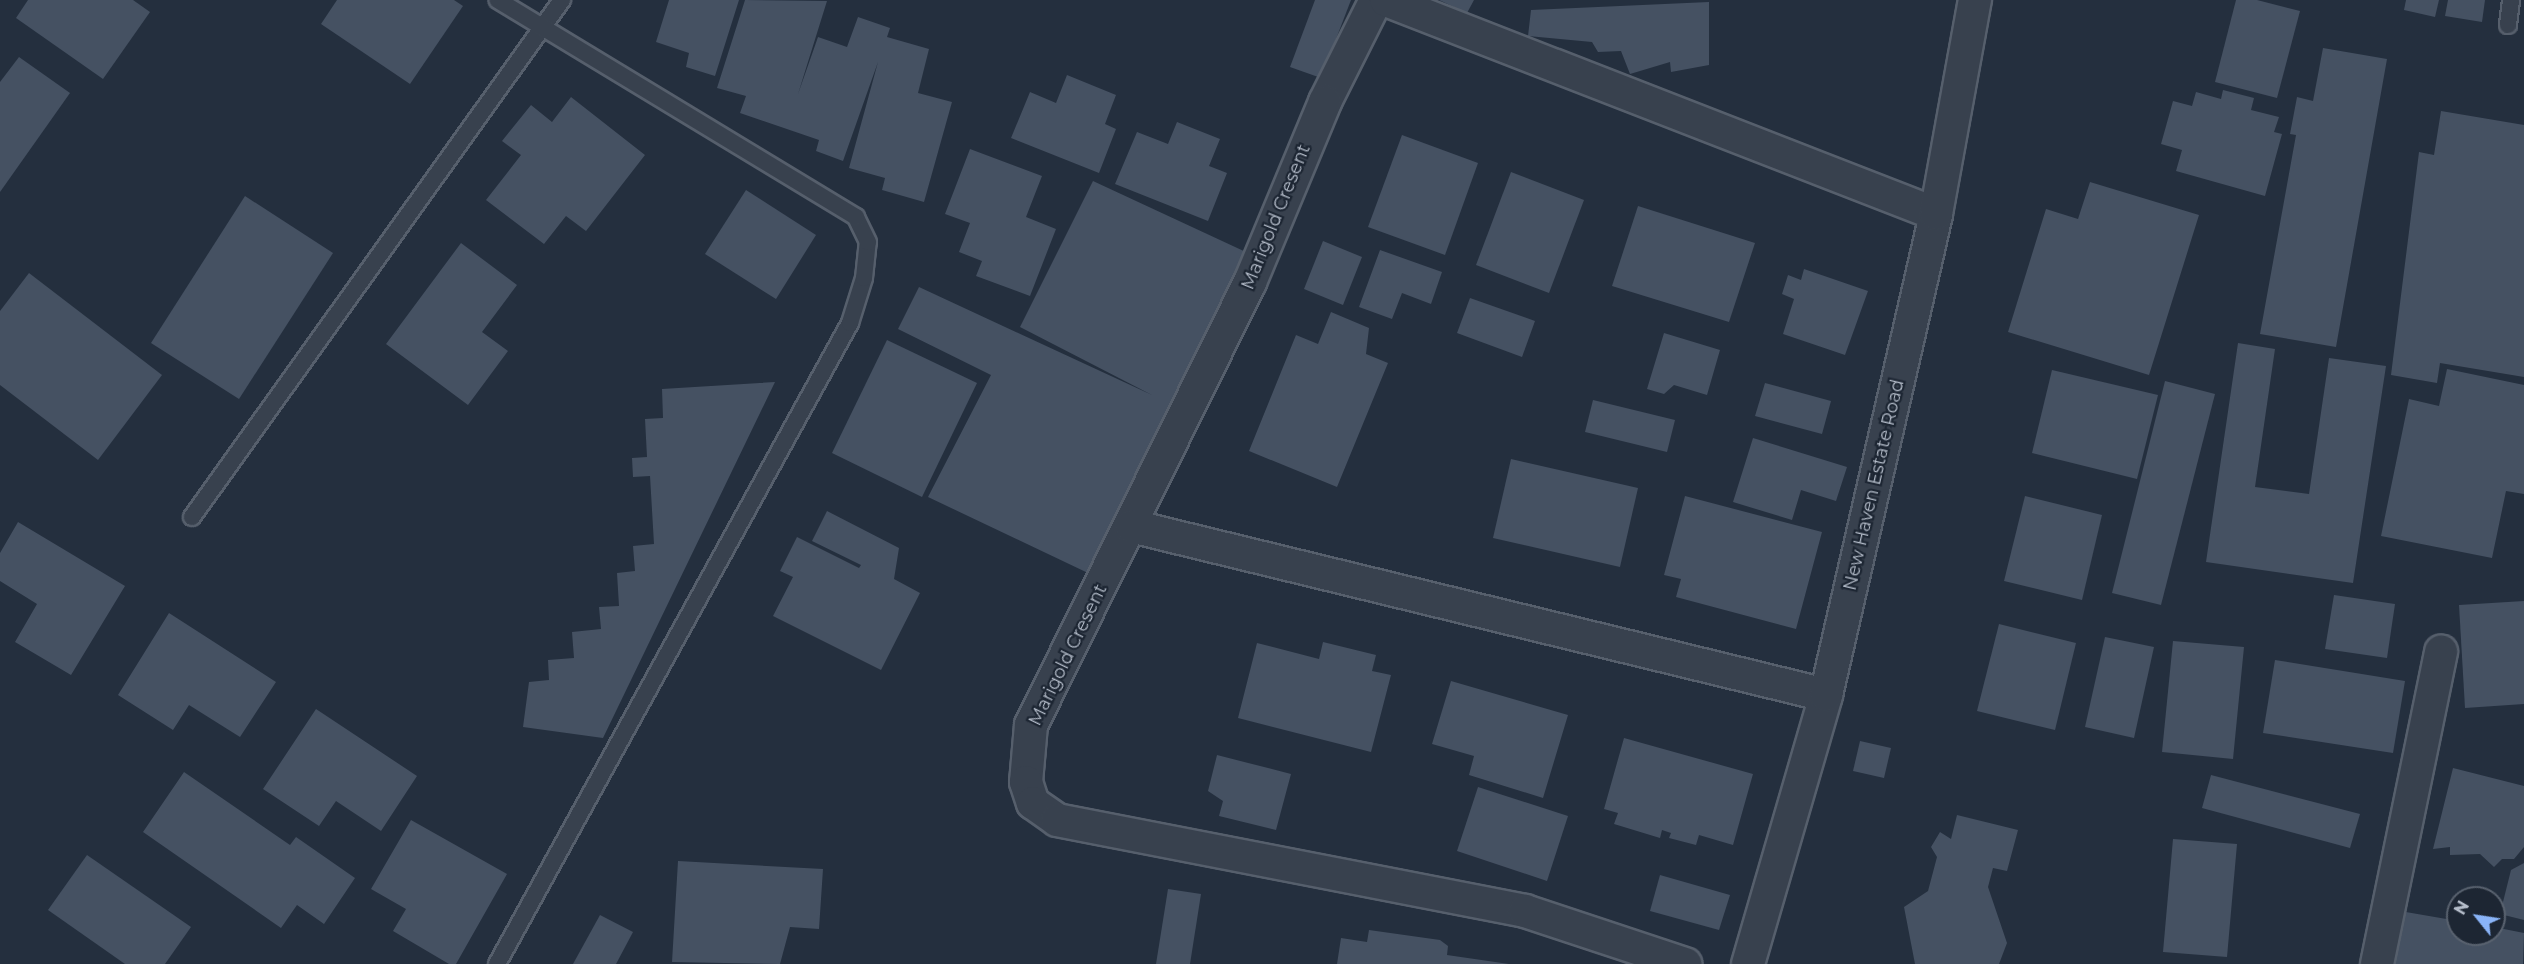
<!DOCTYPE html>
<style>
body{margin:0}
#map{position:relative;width:2524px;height:964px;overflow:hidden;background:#242f3e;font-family:Montserrat,sans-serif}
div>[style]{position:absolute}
.building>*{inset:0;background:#455162}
.roads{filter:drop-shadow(2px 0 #565f6c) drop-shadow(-2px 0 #565f6c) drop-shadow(0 2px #565f6c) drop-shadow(0 -2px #565f6c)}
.service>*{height:16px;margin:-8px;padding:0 8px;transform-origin:8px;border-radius:8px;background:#38414e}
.minor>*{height:32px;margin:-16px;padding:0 16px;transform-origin:16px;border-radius:16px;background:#38414e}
span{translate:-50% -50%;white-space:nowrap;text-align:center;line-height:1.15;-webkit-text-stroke:4.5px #1d2633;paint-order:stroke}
.street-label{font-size:18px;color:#b4bcc9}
.north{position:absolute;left:2446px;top:886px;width:60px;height:60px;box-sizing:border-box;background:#1d2633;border:2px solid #59626f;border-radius:50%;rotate:300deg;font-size:16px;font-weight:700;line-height:24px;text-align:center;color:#b4bcc9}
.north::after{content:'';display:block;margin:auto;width:21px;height:27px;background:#8ab4f8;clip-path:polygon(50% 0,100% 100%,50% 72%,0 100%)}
</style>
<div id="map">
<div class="building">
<div style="clip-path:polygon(28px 0,133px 0,150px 12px,103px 79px,16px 18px)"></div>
<div style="clip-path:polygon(337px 0,454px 0,463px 6px,410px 84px,321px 24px)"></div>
<div style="clip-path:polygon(669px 0,739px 0,715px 76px,686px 67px,689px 53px,656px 42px)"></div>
<div style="clip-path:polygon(745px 0,827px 1px,798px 94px,818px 37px,847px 47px,858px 17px,890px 28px,887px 37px,929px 49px,918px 93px,952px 102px,924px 202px,882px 190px,885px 178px,849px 168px,878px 62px,843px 161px,816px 151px,819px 140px,740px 113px,746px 96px,717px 88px)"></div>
<div style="clip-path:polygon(1315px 0,1351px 0,1321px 78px,1290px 67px)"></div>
<div style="clip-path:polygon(1439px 0,1474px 0,1467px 13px)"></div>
<div style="clip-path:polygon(2236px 0,2257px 0,2300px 11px,2277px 98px,2215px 82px)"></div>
<div style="clip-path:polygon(2406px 0,2439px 0,2435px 17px,2404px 10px)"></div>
<div style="clip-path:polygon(2448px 0,2485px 0,2482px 22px,2445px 16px)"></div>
<div style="clip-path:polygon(1709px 2px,1709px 65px,1671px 72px,1670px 62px,1630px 74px,1621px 51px,1598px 52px,1592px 42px,1528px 36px,1531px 10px)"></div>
<div style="clip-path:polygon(2323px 48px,2387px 59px,2336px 347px,2260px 334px,2296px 135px,2290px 134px,2297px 97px,2313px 101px)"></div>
<div style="clip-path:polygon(19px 57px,70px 93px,0 192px,0 82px)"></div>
<div style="clip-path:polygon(1067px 75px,1116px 95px,1105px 124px,1116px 129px,1099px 173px,1011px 138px,1030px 92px,1056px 103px)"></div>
<div style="clip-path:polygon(2223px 90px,2254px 98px,2251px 110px,2279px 117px,2274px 132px,2282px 134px,2265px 196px,2176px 171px,2182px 150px,2161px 144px,2173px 101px,2192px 106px,2196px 92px,2221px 99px)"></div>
<div style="clip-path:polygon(571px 97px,645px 155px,586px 231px,566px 216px,544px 244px,486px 200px,521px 155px,502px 141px,531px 105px,552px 122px)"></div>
<div style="clip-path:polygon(2441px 111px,2524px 125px,2524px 377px,2440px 363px,2437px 383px,2391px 375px,2419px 152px,2434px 155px)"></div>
<div style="clip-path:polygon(1177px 122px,1220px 139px,1209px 166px,1227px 173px,1208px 221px,1115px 184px,1137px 132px,1168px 144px)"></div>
<div style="clip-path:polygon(1402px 135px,1478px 163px,1445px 255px,1368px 227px)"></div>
<div style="clip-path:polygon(970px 149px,1042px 176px,1026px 217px,1056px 229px,1030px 296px,976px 276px,982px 261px,959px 252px,970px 223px,945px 214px)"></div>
<div style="clip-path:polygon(1511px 172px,1584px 200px,1549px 293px,1476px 265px)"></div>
<div style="clip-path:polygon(1093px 181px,1248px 253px,1088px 573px,928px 497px,991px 375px,898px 329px,919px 287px,1152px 395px,1020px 327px)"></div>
<div style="clip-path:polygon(2090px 182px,2199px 215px,2149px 375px,2008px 332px,2046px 209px,2078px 219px)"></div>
<div style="clip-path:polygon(746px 190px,816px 235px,776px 299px,705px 254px)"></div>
<div style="clip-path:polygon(245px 196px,333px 253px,239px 399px,151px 343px)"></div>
<div style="clip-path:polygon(1638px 206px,1755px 243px,1729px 322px,1612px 286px)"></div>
<div style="clip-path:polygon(1323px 241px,1362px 257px,1343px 305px,1304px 289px)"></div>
<div style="clip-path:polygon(461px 243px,517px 285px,482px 332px,508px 351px,468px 405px,386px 344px)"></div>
<div style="clip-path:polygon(1380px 250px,1442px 272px,1431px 304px,1402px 293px,1392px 319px,1359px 307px)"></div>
<div style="clip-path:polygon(1804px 269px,1868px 291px,1845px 355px,1783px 334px,1794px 299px,1782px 294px,1788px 275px,1801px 280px)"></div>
<div style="clip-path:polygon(29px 273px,162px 375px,98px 460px,0 385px,0 311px)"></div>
<div style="clip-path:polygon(1470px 298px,1535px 321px,1522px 357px,1457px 333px)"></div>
<div style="clip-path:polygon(1331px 312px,1369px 328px,1366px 354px,1388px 363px,1337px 487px,1249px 451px,1296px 335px,1318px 344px)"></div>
<div style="clip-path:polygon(1664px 333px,1720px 350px,1707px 395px,1674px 385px,1664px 394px,1647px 389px)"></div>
<div style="clip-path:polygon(887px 340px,977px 383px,922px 497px,832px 453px)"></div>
<div style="clip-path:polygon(2238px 343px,2275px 349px,2255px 487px,2309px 494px,2329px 358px,2386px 366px,2353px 583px,2206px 562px)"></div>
<div style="clip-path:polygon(2447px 369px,2524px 385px,2524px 494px,2506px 491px,2492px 558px,2381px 536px,2409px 399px,2439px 406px)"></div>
<div style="clip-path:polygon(2052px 370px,2158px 395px,2137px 479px,2032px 453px)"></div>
<div style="clip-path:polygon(2165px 381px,2215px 394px,2161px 605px,2112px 593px)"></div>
<div style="clip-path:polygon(775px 382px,603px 738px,523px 727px,529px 682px,549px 680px,548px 660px,574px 658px,572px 632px,601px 629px,599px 607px,619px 606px,617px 573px,635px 571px,633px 546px,654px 544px,650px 476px,633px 477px,632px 458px,647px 457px,645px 419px,663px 418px,662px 389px)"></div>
<div style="clip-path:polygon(1765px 383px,1831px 401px,1822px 434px,1755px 416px)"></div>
<div style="clip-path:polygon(1593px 400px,1675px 420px,1667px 452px,1585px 432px)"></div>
<div style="clip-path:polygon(1753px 438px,1847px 467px,1836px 501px,1801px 490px,1792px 520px,1733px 502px)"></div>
<div style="clip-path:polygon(1511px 459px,1638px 488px,1620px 567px,1493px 538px)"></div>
<div style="clip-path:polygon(1685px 496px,1822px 532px,1796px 629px,1676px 597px,1681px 579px,1664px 575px)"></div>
<div style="clip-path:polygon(2025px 496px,2102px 515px,2082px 600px,2004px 581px)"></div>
<div style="clip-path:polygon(827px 511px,899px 548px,894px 579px,920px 593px,881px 670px,773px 616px,793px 577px,780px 571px,797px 537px,859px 568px,861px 565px,812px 541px)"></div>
<div style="clip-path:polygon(18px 522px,125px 586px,71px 675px,15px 642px,37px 604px,0 581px,0 553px)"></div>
<div style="clip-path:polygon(2334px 595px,2395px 604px,2387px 658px,2325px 649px)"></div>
<div style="clip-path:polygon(2524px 601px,2524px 704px,2465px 708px,2459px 605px)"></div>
<div style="clip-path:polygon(169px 613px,276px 682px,240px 737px,189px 705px,173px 730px,118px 695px)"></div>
<div style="clip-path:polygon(1999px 624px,2076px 643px,2055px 730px,1977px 711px)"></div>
<div style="clip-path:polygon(2105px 637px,2154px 647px,2134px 738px,2085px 727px)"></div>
<div style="clip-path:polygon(2173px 641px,2244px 647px,2233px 759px,2162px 752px)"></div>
<div style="clip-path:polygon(1323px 642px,1376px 655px,1372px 671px,1391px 675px,1371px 752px,1238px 718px,1257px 643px,1319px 659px)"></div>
<div style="clip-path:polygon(2275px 660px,2405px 681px,2393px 753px,2263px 733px)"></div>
<div style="clip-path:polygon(1451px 681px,1568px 715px,1543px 798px,1469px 775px,1474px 756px,1432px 744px)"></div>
<div style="clip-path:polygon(316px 709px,417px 776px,381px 831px,336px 801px,319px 826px,263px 789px)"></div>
<div style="clip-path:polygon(1624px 738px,1753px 774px,1733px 845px,1699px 835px,1696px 845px,1669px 838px,1671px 833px,1662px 830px,1660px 838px,1614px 824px,1618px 813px,1604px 809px)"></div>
<div style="clip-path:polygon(1860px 741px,1891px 748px,1884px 778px,1853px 771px)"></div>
<div style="clip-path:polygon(1217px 755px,1291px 774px,1276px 830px,1219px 816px,1223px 801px,1208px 791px)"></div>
<div style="clip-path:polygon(2453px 768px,2524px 786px,2524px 847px,2514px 859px,2502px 859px,2494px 867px,2480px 854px,2450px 855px,2450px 847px,2433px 849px)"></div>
<div style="clip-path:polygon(184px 772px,290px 845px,296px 837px,355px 878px,324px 924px,297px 905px,281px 928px,143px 832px)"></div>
<div style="clip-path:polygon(2211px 775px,2360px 814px,2350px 848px,2202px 808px)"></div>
<div style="clip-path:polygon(1478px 787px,1568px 816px,1547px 881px,1457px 851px)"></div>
<div style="clip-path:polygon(1957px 815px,2018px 830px,2007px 871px,1993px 868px,1988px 887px,2007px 943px,1999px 964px,1915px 964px,1904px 907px,1928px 891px,1937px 857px,1931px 847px,1940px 832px,1951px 839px)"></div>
<div style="clip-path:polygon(411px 820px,507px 874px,456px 964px,449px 964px,393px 931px,406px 909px,371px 889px)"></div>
<div style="clip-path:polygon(2173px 839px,2237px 844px,2227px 957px,2163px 952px)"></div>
<div style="clip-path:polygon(87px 855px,191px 927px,165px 964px,125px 964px,48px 910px)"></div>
<div style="clip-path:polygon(678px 861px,823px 869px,819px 929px,790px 927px,780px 964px,672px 962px)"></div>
<div style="clip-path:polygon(2524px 863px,2524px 920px,2500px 914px,2511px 870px)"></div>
<div style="clip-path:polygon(1660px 875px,1730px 895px,1719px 930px,1650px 911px)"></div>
<div style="clip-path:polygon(1168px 889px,1201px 894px,1190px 964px,1156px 964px)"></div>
<div style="clip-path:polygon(2400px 911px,2458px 921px,2458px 934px,2494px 934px,2494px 927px,2524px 933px,2523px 964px,2390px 964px)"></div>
<div style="clip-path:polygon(600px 915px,633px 932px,616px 964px,573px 964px)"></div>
<div style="clip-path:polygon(1369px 930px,1440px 940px,1448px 946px,1447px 955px,1509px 964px,1337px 964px,1341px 938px,1367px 942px)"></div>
</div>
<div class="roads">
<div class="service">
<div style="left:2508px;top:25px;width:25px;rotate:-83deg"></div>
<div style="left:192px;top:517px;width:636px;rotate:-54.41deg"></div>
<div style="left:497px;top:964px;width:732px;rotate:-61.16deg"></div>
<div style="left:850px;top:323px;width:47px;rotate:-72.7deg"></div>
<div style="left:864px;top:278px;width:36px;rotate:-84deg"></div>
<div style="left:868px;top:242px;width:28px;rotate:-116deg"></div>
<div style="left:856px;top:217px;width:419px;rotate:-148.8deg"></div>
</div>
<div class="minor">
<div style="left:1376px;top:0;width:114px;rotate:116.6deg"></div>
<div style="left:1325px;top:102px;width:195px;rotate:112.6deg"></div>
<div style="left:1250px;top:282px;width:494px;rotate:116.3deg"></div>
<div style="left:1031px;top:725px;width:57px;rotate:95deg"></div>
<div style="left:1026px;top:782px;width:22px;rotate:72deg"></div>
<div style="left:1033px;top:803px;width:29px;rotate:35deg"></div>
<div style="left:1057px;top:820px;width:477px;rotate:11deg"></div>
<div style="left:1525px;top:911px;width:169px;rotate:18.3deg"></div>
<div style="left:1386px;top:0;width:590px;rotate:21.26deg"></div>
<div style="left:1131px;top:526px;width:715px;rotate:13.67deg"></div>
<div style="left:1748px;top:964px;width:280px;rotate:-73.8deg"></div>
<div style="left:1826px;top:695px;width:493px;rotate:-77.1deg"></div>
<div style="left:1936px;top:214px;width:218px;rotate:-79.7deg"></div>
<div style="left:2377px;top:964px;width:319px;rotate:-78.4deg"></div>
</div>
</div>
<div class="street-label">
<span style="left:1276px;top:217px;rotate:-68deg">Marigold Cresent</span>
<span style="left:1874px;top:485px;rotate:-77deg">New Haven Estate Road</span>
<span style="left:1068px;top:655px;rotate:-64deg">Marigold Cresent</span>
</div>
<div class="north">N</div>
</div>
